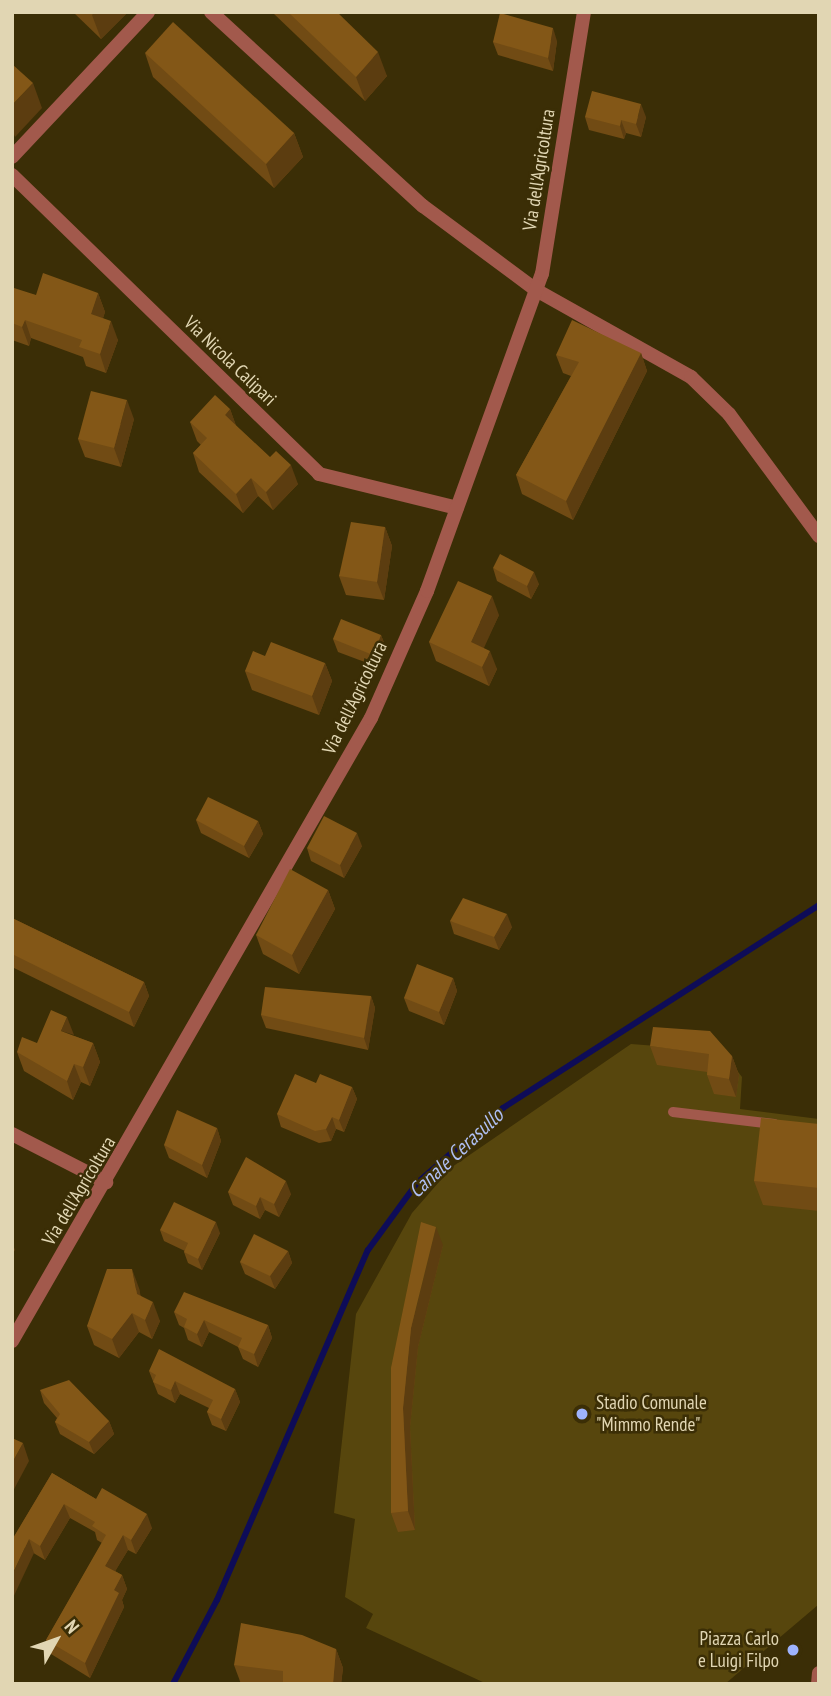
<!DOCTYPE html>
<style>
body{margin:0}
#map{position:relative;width:831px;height:1696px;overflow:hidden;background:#3b2e06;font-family:"PT Sans Narrow",sans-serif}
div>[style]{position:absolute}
.green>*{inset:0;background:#57460d}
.stream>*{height:6px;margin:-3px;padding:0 3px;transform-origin:3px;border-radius:3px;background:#0e0c58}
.lane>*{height:10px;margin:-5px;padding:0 5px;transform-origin:5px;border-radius:5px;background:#a2594c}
.street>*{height:14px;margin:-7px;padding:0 7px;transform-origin:7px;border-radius:7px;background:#a2594c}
.wall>*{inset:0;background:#714b14}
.shaded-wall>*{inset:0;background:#5c3d10}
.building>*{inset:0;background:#835717}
.dots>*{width:19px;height:19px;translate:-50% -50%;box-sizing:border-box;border:4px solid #3b2e06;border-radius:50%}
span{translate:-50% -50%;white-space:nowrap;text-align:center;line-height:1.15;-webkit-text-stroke:5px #3b2e06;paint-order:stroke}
.street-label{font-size:19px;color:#e1d6b3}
.poi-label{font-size:19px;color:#e1d6b3}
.left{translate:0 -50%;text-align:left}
.right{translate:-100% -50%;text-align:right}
.water-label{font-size:21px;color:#afbff3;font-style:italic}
.frame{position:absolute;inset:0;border:14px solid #e1d6b3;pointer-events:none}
.north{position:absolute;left:21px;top:1605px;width:70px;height:70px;-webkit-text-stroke:5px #3b2e06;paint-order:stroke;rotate:50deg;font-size:19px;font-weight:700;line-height:28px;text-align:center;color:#e1d6b3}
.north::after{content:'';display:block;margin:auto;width:24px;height:32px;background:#e1d6b3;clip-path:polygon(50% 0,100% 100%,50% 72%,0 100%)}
</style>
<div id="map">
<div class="green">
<div style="clip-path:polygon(631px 1044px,722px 1051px,742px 1077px,740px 1109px,819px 1119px,818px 1605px,725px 1684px,487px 1684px,366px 1628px,373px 1614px,345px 1597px,355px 1519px,334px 1513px,356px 1314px,412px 1213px,452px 1167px)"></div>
</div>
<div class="stream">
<div style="left:173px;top:1684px;width:95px;rotate:-62.4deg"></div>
<div style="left:217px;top:1600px;width:381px;rotate:-66.7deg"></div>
<div style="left:368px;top:1250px;width:83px;rotate:-53.8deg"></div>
<div style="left:417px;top:1183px;width:114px;rotate:-41.1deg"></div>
<div style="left:503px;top:1108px;width:376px;rotate:-32.7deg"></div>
</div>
<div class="lane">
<div style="left:673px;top:1112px;width:102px;rotate:6.8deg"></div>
</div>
<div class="street">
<div style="left:211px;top:12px;width:287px;rotate:42.5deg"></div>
<div style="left:423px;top:206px;width:141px;rotate:36.6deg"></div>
<div style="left:536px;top:290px;width:178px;rotate:29.3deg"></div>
<div style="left:691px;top:377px;width:53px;rotate:44.2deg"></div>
<div style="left:729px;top:414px;width:152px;rotate:53.6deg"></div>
<div style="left:12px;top:157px;width:199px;rotate:-46.8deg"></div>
<div style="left:12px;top:175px;width:429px;rotate:44.2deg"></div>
<div style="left:319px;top:474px;width:142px;rotate:13.8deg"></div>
<div style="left:12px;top:1134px;width:106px;rotate:27.1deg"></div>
<div style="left:12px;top:1341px;width:719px;rotate:-60.05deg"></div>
<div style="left:371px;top:718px;width:139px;rotate:-66.2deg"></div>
<div style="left:427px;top:591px;width:337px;rotate:-70.1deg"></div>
<div style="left:542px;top:274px;width:265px;rotate:-80.9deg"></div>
<div style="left:818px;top:1684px;width:11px;rotate:-85deg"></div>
</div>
<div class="wall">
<div style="clip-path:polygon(73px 12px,128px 12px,101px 39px)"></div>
<div style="clip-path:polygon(272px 12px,337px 12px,387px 76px,365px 101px)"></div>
<div style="clip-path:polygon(557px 41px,553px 71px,498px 55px,493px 42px)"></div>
<div style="clip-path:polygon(145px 53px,294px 133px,303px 157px,274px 188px,153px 77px)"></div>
<div style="clip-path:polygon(585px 117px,646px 117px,641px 137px,626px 133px,624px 139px,589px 130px)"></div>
<div style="clip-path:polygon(12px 293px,36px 295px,98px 293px,105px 312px,103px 318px,118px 340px,106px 373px,86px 366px,83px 357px,31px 338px,29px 346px,12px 340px)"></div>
<div style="clip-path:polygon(641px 353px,647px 371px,573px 520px,522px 494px,516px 475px,571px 376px,563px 373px,556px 355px)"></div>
<div style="clip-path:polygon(230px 409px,236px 426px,298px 484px,273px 510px,258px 496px,243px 513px,199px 472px,193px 453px,201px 445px,197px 441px,190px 422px)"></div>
<div style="clip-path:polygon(134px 419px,121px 467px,85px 457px,78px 439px)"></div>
<div style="clip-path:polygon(385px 527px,392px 546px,384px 600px,346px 595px,339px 576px)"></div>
<div style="clip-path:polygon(493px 568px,539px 584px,531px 599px,497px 581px)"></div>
<div style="clip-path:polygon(499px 615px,483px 648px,497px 669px,489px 686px,436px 661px,429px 642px)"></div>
<div style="clip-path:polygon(381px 635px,386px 648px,378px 667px,338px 652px,333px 639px)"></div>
<div style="clip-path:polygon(325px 663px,332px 681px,319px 715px,252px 690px,245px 671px)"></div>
<div style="clip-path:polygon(196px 820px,258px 821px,263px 834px,249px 858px,201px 833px)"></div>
<div style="clip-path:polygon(362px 846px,344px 878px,311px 861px,307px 848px)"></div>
<div style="clip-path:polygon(328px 890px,335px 909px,299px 974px,263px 954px,256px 935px)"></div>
<div style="clip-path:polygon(12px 918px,144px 982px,149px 996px,134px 1027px,12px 967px)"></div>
<div style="clip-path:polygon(450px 921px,512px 927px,499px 950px,454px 934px)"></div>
<div style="clip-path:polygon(453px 978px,457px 991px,444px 1025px,409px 1011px,404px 998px)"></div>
<div style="clip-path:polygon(371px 996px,375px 1008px,368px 1050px,266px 1028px,261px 1015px)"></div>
<div style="clip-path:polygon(74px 1036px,93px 1043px,100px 1062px,90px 1086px,81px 1082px,73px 1100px,24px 1071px,17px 1052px,37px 1043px)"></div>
<div style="clip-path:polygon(650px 1046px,732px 1056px,739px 1075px,736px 1097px,714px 1094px,707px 1075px,707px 1072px,657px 1065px)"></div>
<div style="clip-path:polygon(316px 1083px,352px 1087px,357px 1099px,344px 1132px,336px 1129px,331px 1141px,319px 1143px,281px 1127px,277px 1114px)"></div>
<div style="clip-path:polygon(819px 1124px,819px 1211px,763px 1205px,754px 1181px)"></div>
<div style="clip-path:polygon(217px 1128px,221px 1141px,207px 1178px,169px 1158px,164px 1145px)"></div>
<div style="clip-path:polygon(228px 1192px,291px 1194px,279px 1217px,265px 1210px,260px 1219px,233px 1205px)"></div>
<div style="clip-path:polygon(160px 1230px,220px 1233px,202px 1270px,188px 1263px,184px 1252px,185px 1251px,164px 1241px)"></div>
<div style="clip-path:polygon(443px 1245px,418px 1347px,410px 1427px,415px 1530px,398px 1532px,391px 1513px,391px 1368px)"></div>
<div style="clip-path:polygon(288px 1251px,292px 1263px,275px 1289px,245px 1274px,240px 1262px)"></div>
<div style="clip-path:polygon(139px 1288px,140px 1295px,160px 1321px,152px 1339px,139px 1332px,119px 1358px,94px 1345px,87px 1326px)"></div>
<div style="clip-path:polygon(174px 1312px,268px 1325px,272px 1338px,258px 1367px,243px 1359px,238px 1347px,209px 1332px,202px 1347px,188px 1340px,184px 1328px,179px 1325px)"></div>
<div style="clip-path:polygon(149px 1371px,235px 1389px,240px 1402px,226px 1431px,212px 1425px,207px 1412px,209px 1408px,180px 1394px,175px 1403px,158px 1394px)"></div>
<div style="clip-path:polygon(40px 1390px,109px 1421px,114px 1434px,94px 1454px,60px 1434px,55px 1422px,57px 1418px,44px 1403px)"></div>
<div style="clip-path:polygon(52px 1473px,96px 1499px,152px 1528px,136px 1554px,128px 1550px,115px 1571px,122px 1575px,127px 1589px,122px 1600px,124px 1607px,90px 1678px,51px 1654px,46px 1640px,102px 1543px,97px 1540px,95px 1532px,70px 1518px,45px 1560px,12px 1540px)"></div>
<div style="clip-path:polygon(336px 1649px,343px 1668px,341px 1684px,241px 1684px,234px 1665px)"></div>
</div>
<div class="shaded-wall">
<div style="clip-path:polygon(95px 12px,128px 12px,101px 39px,92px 15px)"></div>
<div style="clip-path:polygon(553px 28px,557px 41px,553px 71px,548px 58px)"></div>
<div style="clip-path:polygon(378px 52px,387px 76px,365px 101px,356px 77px)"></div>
<div style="clip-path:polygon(33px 83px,42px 108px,15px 137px,12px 130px,12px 105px)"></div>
<div style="clip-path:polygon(641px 104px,646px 117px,641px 137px,636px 124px)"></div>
<div style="clip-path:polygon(621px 120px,626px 133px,624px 139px,620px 126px)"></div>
<div style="clip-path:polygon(294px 133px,303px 157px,274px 188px,266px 164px)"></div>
<div style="clip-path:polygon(98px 293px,105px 312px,98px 333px,91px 314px)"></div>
<div style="clip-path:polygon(25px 320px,31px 338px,29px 346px,22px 327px)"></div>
<div style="clip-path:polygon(111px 321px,118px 340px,106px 373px,100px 354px)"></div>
<div style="clip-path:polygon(641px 353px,647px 371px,573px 520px,566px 501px)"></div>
<div style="clip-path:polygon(127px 400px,134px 419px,121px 467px,114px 448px)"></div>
<div style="clip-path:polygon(230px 409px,237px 428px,225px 415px)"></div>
<div style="clip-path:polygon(291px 465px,298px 484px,273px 510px,266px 492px)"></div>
<div style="clip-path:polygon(251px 478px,258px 496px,243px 513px,236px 494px)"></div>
<div style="clip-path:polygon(385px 527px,392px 546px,384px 600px,377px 582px)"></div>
<div style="clip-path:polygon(534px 572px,539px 584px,531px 599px,527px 586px)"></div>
<div style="clip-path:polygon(492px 596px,499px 615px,478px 661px,471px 642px)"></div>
<div style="clip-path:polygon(381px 635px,386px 648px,378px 667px,373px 655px)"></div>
<div style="clip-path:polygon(490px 651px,497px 669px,489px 686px,482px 667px)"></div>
<div style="clip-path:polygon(325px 663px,332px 681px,319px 715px,312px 696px)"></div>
<div style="clip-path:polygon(258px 821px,263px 834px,249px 858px,244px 846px)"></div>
<div style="clip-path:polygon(357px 833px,362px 846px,344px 878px,340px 865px)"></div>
<div style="clip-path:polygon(328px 890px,335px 909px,299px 974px,292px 955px)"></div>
<div style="clip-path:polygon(507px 914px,512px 927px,499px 950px,494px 937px)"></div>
<div style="clip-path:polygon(453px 978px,457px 991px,444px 1025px,439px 1012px)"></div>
<div style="clip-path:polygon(144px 982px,149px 996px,134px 1027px,129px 1012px)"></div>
<div style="clip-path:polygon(371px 996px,375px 1008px,368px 1050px,364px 1038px)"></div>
<div style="clip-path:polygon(67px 1017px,74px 1035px,61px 1031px)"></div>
<div style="clip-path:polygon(93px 1043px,100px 1062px,90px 1086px,83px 1067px)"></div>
<div style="clip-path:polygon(732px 1056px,739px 1075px,736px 1097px,729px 1079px)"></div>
<div style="clip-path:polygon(74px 1064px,81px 1082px,73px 1100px,67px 1081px)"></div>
<div style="clip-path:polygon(352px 1087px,357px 1099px,344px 1132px,339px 1120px)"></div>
<div style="clip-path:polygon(332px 1117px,336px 1129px,331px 1141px,326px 1129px)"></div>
<div style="clip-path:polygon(217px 1128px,221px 1141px,207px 1178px,202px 1165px)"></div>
<div style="clip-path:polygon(286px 1181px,291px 1194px,279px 1217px,274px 1204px)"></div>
<div style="clip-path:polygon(260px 1197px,265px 1210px,260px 1219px,256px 1206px)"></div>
<div style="clip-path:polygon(216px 1222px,220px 1233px,202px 1270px,198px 1259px)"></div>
<div style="clip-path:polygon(436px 1227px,443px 1245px,418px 1347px,410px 1427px,415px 1530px,408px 1511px,403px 1408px,411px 1328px)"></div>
<div style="clip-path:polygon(12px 1242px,15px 1250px,12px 1255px)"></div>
<div style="clip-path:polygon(288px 1251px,292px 1263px,275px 1289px,270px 1276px)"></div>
<div style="clip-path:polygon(132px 1269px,139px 1288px,144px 1312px,137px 1294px)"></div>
<div style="clip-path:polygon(153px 1302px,160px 1321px,152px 1339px,145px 1320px)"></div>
<div style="clip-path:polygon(132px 1313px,139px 1332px,119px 1358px,112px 1339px)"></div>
<div style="clip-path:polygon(204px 1320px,209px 1332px,202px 1347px,197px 1334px)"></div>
<div style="clip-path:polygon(268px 1325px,272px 1338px,258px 1367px,254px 1354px)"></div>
<div style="clip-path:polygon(175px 1381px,180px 1394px,175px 1403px,171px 1390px)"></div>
<div style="clip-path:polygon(235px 1389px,240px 1402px,226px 1431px,221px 1419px)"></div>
<div style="clip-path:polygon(109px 1421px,114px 1434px,94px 1454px,89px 1442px)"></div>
<div style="clip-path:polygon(23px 1443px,29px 1461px,12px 1493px,12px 1463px)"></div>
<div style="clip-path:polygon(64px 1504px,70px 1518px,45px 1560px,40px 1546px)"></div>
<div style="clip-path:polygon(147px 1514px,152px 1528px,136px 1554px,131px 1540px)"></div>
<div style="clip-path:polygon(123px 1535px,128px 1550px,110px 1580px,105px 1566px)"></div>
<div style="clip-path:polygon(29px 1539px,34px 1553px,12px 1600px,12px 1575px)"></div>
<div style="clip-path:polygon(122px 1575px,127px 1589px,122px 1600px,124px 1607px,90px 1678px,85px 1663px,114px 1590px)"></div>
<div style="clip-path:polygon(336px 1649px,343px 1668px,341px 1684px,333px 1684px)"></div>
</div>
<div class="building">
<div style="clip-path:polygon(288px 12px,337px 12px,378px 52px,356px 77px)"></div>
<div style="clip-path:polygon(500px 13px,553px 28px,548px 58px,493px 42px)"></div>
<div style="clip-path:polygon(173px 22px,294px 133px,266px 164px,145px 53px)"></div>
<div style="clip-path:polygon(12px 64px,33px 83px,12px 105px)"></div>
<div style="clip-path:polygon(592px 91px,641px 104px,636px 124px,621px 120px,620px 126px,585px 117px)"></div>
<div style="clip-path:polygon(43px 273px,98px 293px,91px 314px,111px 321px,100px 354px,79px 347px,82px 340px,25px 320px,22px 327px,12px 323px,12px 293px,14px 288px,36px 295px)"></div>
<div style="clip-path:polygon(572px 320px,641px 353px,566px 501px,516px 475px,579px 362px,556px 355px)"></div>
<div style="clip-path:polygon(91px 391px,127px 400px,114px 448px,78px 439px)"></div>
<div style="clip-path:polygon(215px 395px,230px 409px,225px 415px,270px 457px,276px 451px,291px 465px,266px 492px,251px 478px,236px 494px,193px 453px,207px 438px,190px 422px)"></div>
<div style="clip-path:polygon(351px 522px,385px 527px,377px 582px,339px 576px)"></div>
<div style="clip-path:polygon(500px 554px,534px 572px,527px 586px,493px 568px)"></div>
<div style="clip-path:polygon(458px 581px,492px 596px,471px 642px,490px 651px,482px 667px,429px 642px)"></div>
<div style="clip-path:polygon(341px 619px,381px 635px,373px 655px,333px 639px)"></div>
<div style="clip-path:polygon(271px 642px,325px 663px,312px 696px,245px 671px,253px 651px,265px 656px)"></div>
<div style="clip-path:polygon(208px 797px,258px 821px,244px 846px,196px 820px)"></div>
<div style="clip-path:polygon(324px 816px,357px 833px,340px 865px,307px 848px)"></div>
<div style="clip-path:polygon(290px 869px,328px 890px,292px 955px,256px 935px)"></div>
<div style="clip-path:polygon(463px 898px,507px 914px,494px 937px,450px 921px)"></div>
<div style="clip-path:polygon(12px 918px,144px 982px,129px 1012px,12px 954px)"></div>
<div style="clip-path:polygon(417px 964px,453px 978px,439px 1012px,404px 998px)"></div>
<div style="clip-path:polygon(265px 987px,371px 996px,364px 1038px,261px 1015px)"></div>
<div style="clip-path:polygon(51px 1010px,67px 1017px,61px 1031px,93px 1043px,83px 1067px,74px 1064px,67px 1081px,17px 1052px,22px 1037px,37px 1043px)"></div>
<div style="clip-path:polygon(653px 1027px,710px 1031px,732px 1056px,729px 1079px,707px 1075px,709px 1054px,650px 1046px)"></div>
<div style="clip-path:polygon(295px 1074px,316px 1083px,320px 1074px,352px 1087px,339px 1120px,332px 1117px,326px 1129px,315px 1131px,277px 1114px)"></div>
<div style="clip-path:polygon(177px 1110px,217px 1128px,202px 1165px,164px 1145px)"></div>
<div style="clip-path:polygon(761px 1118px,819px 1124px,819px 1188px,754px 1181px)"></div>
<div style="clip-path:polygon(246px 1157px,286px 1181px,274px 1204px,260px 1197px,256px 1206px,228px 1192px)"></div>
<div style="clip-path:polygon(174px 1202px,216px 1222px,198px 1259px,184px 1252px,188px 1243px,160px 1230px)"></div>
<div style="clip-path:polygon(421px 1222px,436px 1227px,411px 1328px,403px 1408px,408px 1511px,391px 1513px,391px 1368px)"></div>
<div style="clip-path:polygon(254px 1234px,288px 1251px,270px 1276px,240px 1262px)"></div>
<div style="clip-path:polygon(107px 1269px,132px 1269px,137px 1294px,153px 1302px,145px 1320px,132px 1313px,112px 1339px,87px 1326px)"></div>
<div style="clip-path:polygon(184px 1292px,268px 1325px,254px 1354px,238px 1347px,242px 1338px,204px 1320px,197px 1334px,184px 1327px,187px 1319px,174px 1312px)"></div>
<div style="clip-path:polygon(159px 1349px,235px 1389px,221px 1419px,207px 1412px,213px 1400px,175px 1381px,171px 1390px,153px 1382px,156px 1375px,149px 1371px)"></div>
<div style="clip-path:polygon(69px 1380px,109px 1421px,89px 1442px,55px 1422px,60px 1414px,40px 1390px)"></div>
<div style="clip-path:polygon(12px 1438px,23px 1443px,12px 1463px)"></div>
<div style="clip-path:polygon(52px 1473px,96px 1499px,102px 1488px,147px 1514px,131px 1540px,123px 1535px,105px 1566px,122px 1575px,114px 1590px,119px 1593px,85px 1663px,46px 1640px,106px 1535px,92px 1526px,95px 1522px,64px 1504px,40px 1546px,29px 1539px,12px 1575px,12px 1540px)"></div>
<div style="clip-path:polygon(241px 1623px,302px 1635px,336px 1649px,333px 1684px,283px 1684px,283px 1671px,234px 1665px)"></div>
</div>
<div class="dots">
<div style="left:582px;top:1414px;background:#9eb3fd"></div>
<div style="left:793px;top:1650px;background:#9eb3fd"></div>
</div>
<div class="street-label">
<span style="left:539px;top:170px;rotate:-81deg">Via dell'Agricoltura</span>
<span style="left:230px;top:361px;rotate:44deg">Via Nicola Calipari</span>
<span style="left:355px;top:698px;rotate:-64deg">Via dell'Agricoltura</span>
<span style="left:79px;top:1191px;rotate:-59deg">Via dell'Agricoltura</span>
</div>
<div class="poi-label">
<span class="left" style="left:596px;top:1414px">Stadio Comunale<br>"Mimmo Rende"</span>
<span class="right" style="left:779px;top:1650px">Piazza Carlo<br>e Luigi Filpo</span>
</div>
<div class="water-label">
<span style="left:456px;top:1153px;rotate:-43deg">Canale Cerasullo</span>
</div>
<div class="frame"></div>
<div class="north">N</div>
</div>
